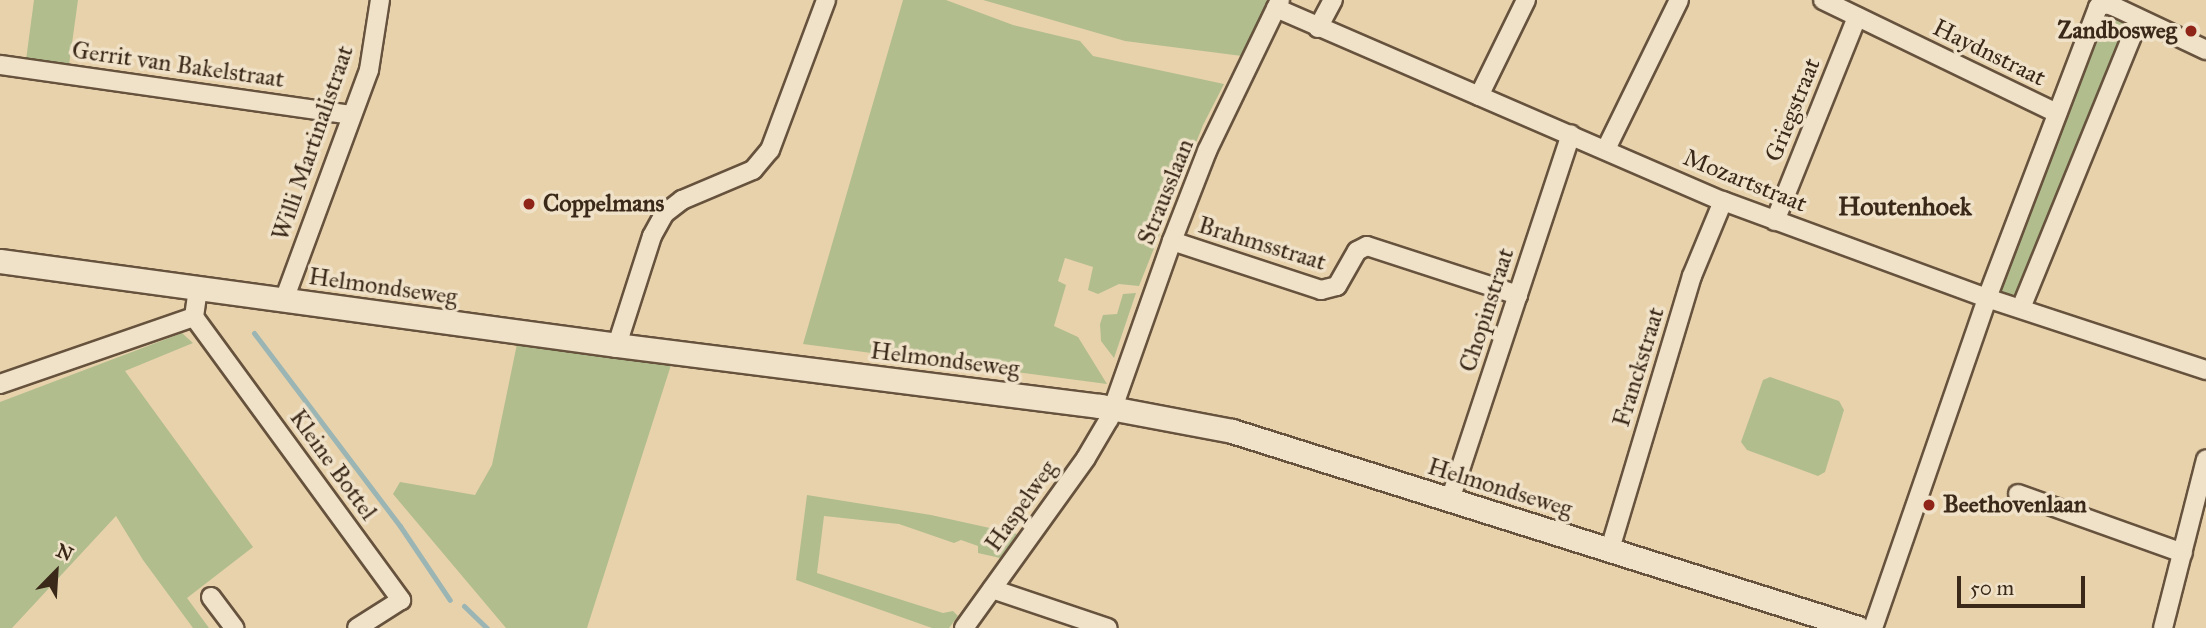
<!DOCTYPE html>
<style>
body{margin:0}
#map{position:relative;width:2206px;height:628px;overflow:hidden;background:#e8d2ac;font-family:"IM FELL Great Primer",serif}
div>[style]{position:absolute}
.green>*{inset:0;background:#b1bd8d}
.stream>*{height:5px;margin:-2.5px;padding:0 2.5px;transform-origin:2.5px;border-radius:2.5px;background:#9ab5b3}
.roads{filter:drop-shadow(2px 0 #66523d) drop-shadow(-2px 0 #66523d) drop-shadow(0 2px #66523d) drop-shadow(0 -2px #66523d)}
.street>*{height:18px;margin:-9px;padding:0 9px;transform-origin:9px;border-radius:9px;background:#f0e2c9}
.secondary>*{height:23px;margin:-11.5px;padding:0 11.5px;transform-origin:11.5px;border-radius:11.5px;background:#f0e2c9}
.dots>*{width:19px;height:19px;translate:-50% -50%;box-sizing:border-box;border:4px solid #f0e2c9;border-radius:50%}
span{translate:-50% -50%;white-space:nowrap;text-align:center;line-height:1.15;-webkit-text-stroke:7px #f0e2c9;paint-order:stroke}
.poi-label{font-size:24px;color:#3a2818;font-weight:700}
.right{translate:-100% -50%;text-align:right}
.left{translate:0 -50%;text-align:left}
.street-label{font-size:24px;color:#3a2818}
.neighbourhood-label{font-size:26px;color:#3a2818;font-weight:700}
.north{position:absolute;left:21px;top:537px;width:70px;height:70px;-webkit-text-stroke:5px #f0e2c9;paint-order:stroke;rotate:24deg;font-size:19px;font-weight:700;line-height:28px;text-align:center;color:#3a2818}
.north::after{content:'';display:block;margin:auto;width:24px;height:32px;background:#3a2818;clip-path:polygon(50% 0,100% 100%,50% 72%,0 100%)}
.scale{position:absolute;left:1957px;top:576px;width:128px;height:32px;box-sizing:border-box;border:4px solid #3a2818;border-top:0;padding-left:9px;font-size:21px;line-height:24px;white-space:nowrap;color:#3a2818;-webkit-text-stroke:5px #f0e2c9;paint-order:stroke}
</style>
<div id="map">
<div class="green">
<div style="clip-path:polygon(34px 0,78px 0,69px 65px,26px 60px)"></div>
<div style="clip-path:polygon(903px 0,946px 0,1013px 25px,1080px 41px,1093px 56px,1224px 84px,1203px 125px,1139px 286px,1119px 284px,1098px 294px,1088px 290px,1093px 267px,1065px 258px,1058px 281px,1066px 285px,1054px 326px,1078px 337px,1107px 384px,803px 344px)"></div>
<div style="clip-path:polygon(983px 0,1272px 0,1242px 56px,1125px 41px)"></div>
<div style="clip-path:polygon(2107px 17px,2130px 26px,2019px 305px,1996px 295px)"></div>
<div style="clip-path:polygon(1136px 293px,1114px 358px,1101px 341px,1100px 324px,1103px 315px,1117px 314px,1123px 294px)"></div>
<div style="clip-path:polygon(182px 333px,193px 343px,125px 371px,253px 547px,187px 598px,209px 628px,193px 628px,143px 560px,116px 516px,12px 628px,0 628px,0 402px)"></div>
<div style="clip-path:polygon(517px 344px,671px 365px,587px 628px,506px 628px,393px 494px,400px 482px,475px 495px,492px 465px)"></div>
<div style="clip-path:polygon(1770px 377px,1839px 401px,1844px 410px,1825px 472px,1818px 476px,1747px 450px,1741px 442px,1763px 380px)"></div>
<div style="clip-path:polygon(807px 495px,931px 515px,1017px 534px,1000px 558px,978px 553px,978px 546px,961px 540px,954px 543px,899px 524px,824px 516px,817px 573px,943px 613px,953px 611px,958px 616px,949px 628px,932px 628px,796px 580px)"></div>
</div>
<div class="stream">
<div style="left:254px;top:333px;width:242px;rotate:52.9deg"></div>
<div style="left:400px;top:526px;width:89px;rotate:56deg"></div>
<div style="left:464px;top:606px;width:32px;rotate:44deg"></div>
</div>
<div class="roads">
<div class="street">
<div style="left:1823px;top:0;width:260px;rotate:25.8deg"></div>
<div style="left:1276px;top:8px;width:487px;rotate:23.4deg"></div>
<div style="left:1723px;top:201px;width:281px;rotate:20.2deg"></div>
<div style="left:1987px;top:298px;width:231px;rotate:18.2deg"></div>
<div style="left:1318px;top:28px;width:32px;rotate:-62deg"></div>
<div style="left:0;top:65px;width:354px;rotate:8.1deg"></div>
<div style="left:1479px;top:96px;width:107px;rotate:-63.9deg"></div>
<div style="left:1606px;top:149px;width:166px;rotate:-63.9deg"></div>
<div style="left:1775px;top:221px;width:220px;rotate:-68.1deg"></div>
<div style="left:1172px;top:241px;width:157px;rotate:18.2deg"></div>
<div style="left:1321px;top:290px;width:16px;rotate:-14deg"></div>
<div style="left:1337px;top:286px;width:40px;rotate:-60.3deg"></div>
<div style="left:1357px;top:251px;width:11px;rotate:-27deg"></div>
<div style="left:1367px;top:246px;width:159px;rotate:18deg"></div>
<div style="left:284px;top:300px;width:245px;rotate:-69.7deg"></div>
<div style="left:369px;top:70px;width:71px;rotate:-81.1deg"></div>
<div style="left:2021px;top:308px;width:312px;rotate:-67.8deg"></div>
<div style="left:194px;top:317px;width:351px;rotate:53.8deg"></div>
<div style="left:401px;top:600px;width:52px;rotate:147.5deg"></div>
<div style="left:617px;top:345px;width:114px;rotate:-72.2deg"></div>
<div style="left:652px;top:236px;width:25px;rotate:-61deg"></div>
<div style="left:664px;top:214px;width:23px;rotate:-38deg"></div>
<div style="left:682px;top:200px;width:77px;rotate:-22.9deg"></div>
<div style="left:753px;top:170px;width:26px;rotate:-50deg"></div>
<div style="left:770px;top:150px;width:160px;rotate:-69.5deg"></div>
<div style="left:0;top:384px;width:205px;rotate:-19.1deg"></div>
<div style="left:194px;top:317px;width:29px;rotate:-82deg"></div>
<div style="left:2018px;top:494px;width:175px;rotate:19.7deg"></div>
<div style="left:1450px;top:500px;width:385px;rotate:-71.7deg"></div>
<div style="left:1610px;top:549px;width:285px;rotate:-73.3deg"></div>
<div style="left:1692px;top:276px;width:81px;rotate:-67.5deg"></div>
<div style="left:992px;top:589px;width:122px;rotate:18.6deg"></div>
<div style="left:211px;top:597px;width:39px;rotate:53deg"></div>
<div style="left:964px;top:628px;width:209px;rotate:-54.3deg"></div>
<div style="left:1086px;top:458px;width:45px;rotate:-59.5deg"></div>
<div style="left:1109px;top:419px;width:189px;rotate:-70.5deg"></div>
<div style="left:1172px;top:241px;width:97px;rotate:-68.7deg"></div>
<div style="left:1207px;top:151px;width:168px;rotate:-64.2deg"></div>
<div style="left:1873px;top:628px;width:349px;rotate:-70.9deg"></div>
<div style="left:1987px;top:298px;width:311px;rotate:-69.1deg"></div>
<div style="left:2098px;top:7px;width:9px;rotate:-21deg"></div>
<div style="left:2106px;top:4px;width:9px;rotate:18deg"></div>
<div style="left:2115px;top:7px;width:101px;rotate:25.3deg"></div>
<div style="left:2163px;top:628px;width:174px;rotate:-75.7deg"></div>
</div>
<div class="secondary">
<div style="left:0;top:261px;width:623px;rotate:7.75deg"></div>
<div style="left:617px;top:345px;width:487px;rotate:7.2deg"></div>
<div style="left:1100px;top:406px;width:134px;rotate:10.7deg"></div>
<div style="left:1232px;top:431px;width:656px;rotate:17.47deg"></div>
</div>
</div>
<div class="dots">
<div style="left:2191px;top:31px;background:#8f2418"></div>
<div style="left:529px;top:204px;background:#8f2418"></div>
<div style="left:1929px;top:505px;background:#8f2418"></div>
</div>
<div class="poi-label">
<span class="right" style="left:2177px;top:31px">Zandbosweg</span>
<span class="left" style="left:543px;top:204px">Coppelmans</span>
<span class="left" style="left:1943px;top:505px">Beethovenlaan</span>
</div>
<div class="street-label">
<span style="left:1989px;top:53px;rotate:26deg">Haydnstraat</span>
<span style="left:178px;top:65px;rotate:8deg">Gerrit van Bakelstraat</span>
<span style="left:1793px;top:110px;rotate:-68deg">Griegstraat</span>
<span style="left:313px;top:143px;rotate:-71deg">Willi Martinalistraat</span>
<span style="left:1745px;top:181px;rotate:22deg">Mozartstraat</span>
<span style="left:1166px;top:192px;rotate:-68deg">Strausslaan</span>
<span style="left:1262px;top:244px;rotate:17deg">Brahmsstraat</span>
<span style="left:383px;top:287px;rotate:8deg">Helmondseweg</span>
<span style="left:1487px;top:310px;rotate:-72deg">Chopinstraat</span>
<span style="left:945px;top:360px;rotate:7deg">Helmondseweg</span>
<span style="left:1639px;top:367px;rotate:-73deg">Franckstraat</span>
<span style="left:333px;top:465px;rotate:54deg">Kleine Bottel</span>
<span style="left:1500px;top:488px;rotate:17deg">Helmondseweg</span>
<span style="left:1021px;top:506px;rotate:-55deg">Haspelweg</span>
</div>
<div class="neighbourhood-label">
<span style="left:1905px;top:207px">Houtenhoek</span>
</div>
<div class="north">N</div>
<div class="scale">50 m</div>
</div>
